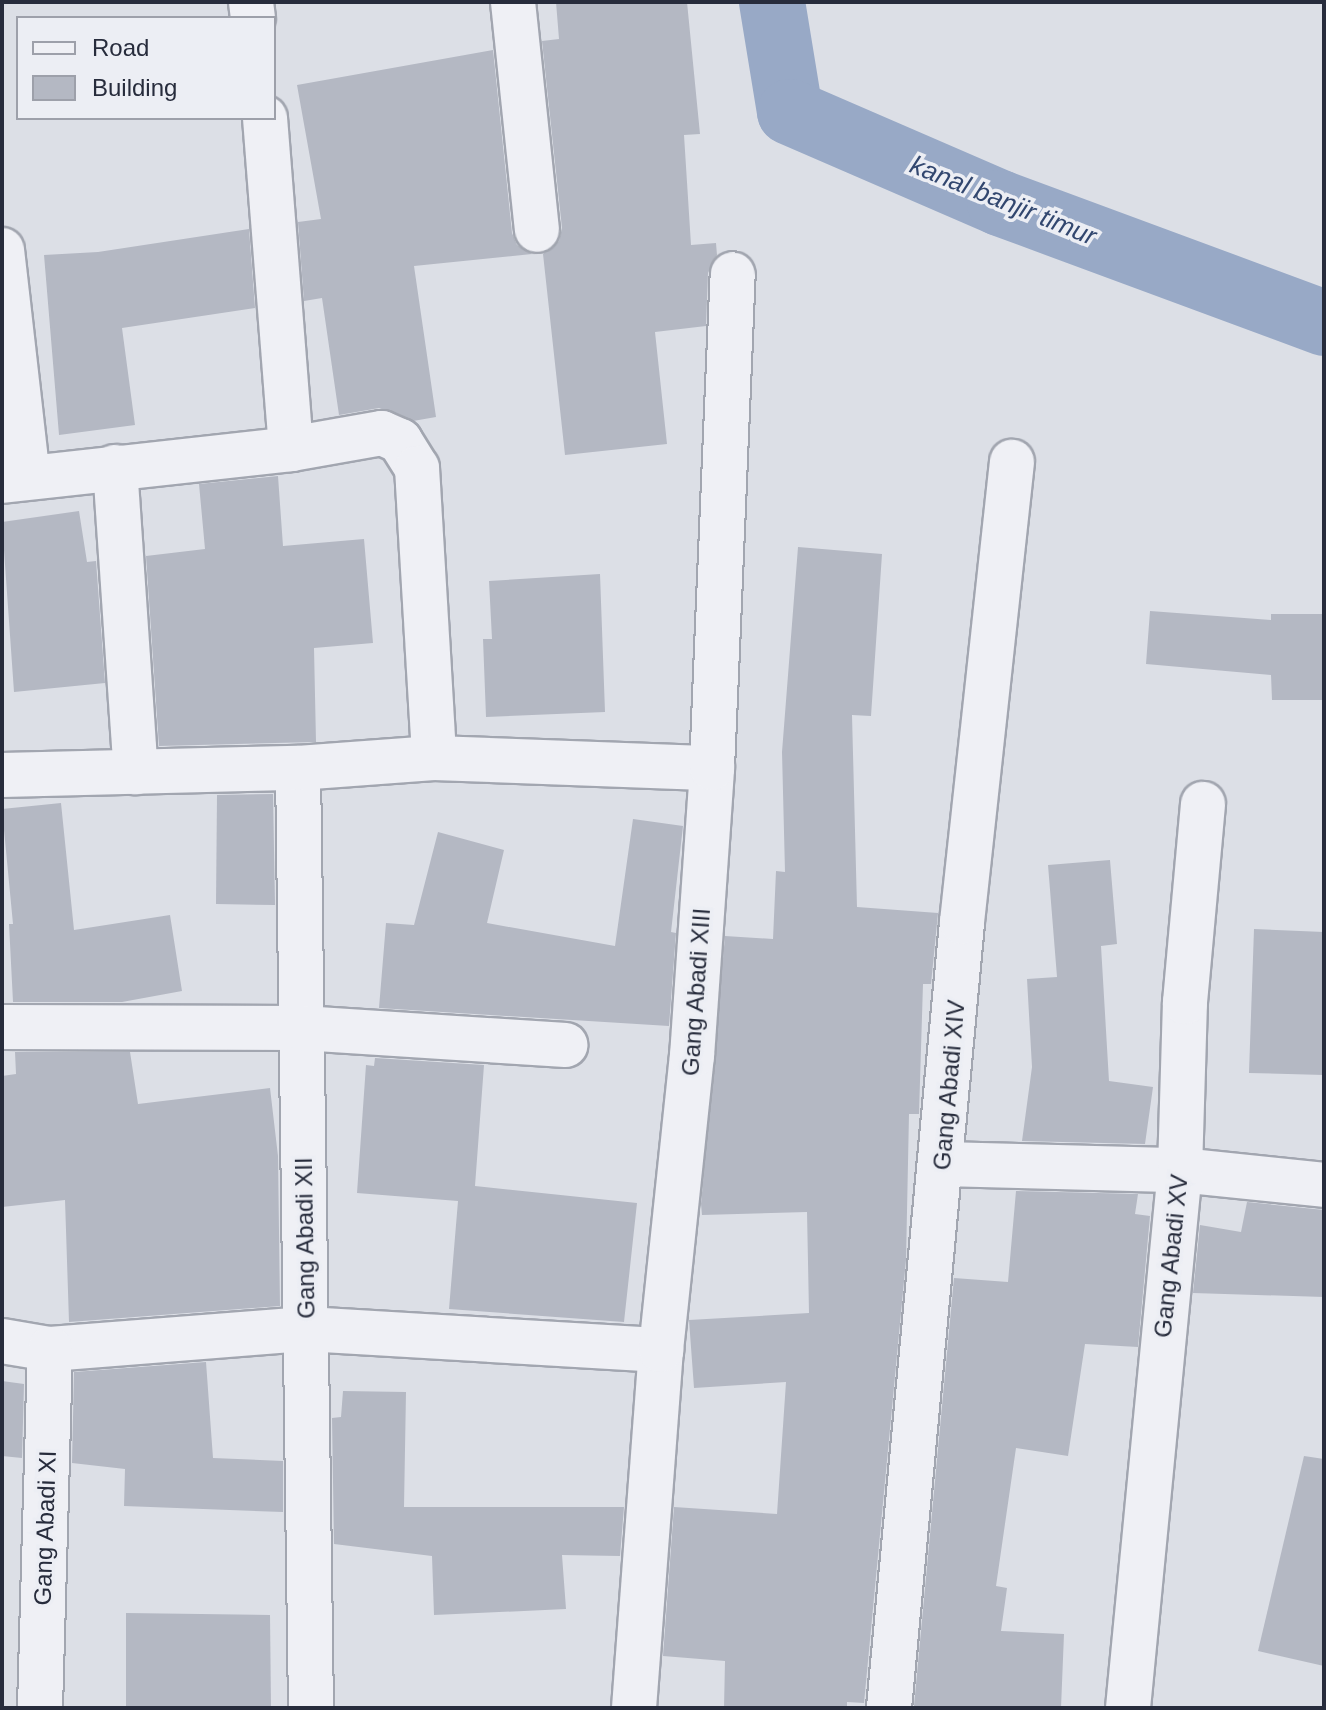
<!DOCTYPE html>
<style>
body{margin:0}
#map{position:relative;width:1326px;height:1710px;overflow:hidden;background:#dcdfe6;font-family:Arial,sans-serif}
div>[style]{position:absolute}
.canal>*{height:66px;margin:-33px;padding:0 33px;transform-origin:33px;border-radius:33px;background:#98a9c6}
.building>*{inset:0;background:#b4b8c3}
.roads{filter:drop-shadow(2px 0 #a2a6b0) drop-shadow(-2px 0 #a2a6b0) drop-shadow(0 2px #a2a6b0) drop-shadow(0 -2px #a2a6b0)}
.street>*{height:44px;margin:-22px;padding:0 22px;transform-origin:22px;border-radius:22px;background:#eff0f5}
span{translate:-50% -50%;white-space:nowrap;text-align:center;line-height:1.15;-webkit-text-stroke:7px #eceef4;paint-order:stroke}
.street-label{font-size:24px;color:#272c3c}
.water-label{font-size:26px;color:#32476f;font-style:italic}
.frame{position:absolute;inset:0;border:4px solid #272c3c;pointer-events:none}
.legend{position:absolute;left:16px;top:16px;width:260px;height:104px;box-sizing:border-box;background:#eceef4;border:2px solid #9da0aa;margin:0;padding:10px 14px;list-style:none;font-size:24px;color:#272c3c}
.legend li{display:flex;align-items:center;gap:16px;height:40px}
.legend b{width:40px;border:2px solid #9da0aa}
</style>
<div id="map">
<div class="canal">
<div style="left:772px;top:2px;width:111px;rotate:80.7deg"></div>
<div style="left:790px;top:112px;width:229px;rotate:23.4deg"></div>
<div style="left:1000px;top:203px;width:346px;rotate:20.3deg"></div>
</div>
<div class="building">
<div style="clip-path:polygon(556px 2px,687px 2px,700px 134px,684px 135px,691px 245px,716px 243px,717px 255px,708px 273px,706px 326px,655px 332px,667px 444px,565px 455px,543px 254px,559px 241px,562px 228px,542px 41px,559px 39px)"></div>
<div style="clip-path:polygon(493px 50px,512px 233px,517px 245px,532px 254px,414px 266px,436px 417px,413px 421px,379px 408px,339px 415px,322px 298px,304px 301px,298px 222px,321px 219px,297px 85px)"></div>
<div style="clip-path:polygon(249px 229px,255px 308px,122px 328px,135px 425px,59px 435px,44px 255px,98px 252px)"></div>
<div style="clip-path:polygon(278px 476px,283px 546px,364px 539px,373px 643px,314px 648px,316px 742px,159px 746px,146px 556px,205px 549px,199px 484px)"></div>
<div style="clip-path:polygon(79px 511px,87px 562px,96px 561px,105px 683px,14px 692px,2px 522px)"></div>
<div style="clip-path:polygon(798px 547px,882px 554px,871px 716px,852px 715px,857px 907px,938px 913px,931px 984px,923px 984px,919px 1114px,909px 1114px,906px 1260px,864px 1703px,847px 1702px,847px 1708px,724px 1708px,725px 1661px,663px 1656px,674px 1507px,777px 1514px,786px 1382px,694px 1388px,689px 1320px,809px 1313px,807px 1212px,702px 1215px,701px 1204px,725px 936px,773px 939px,776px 871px,785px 872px,782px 752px)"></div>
<div style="clip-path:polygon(600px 574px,605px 712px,486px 717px,483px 639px,492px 639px,489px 581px)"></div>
<div style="clip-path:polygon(1150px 611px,1271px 620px,1271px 614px,1324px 614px,1324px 700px,1272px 700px,1271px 675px,1146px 664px)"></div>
<div style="clip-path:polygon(273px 794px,275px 905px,216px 904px,217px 795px)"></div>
<div style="clip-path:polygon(61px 803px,74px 930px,170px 915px,182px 991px,122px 1002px,13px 1002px,9px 924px,13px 924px,2px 809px)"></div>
<div style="clip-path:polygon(633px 819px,683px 826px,671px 932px,676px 933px,669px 1026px,379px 1008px,386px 923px,414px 925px,438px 832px,504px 850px,487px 923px,615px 946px)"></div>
<div style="clip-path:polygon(1110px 860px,1117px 944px,1101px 946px,1109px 1081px,1153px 1087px,1145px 1144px,1022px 1141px,1032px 1067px,1027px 979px,1057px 977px,1048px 865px)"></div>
<div style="clip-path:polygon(1254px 929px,1324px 932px,1324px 1075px,1249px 1073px)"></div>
<div style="clip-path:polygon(15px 1052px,130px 1052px,138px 1104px,270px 1088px,278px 1156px,280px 1306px,69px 1322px,65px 1200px,2px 1207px,2px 1076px,16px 1074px)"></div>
<div style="clip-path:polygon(375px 1058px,484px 1065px,475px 1186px,637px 1203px,624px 1322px,449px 1309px,458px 1201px,357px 1193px,366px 1065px,374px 1066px)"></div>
<div style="clip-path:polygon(1016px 1191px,1138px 1194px,1135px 1214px,1150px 1216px,1138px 1347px,1085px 1344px,1068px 1456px,1016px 1448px,996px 1586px,1007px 1588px,1001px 1631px,1064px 1634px,1061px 1708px,914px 1706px,954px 1278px,1008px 1282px)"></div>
<div style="clip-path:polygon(1247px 1202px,1324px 1210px,1324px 1297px,1193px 1293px,1200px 1225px,1241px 1232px)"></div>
<div style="clip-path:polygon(206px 1362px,213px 1458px,283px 1461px,283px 1512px,124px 1506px,125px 1469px,72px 1463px,74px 1372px)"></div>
<div style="clip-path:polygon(2px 1381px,24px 1384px,22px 1458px,2px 1456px)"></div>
<div style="clip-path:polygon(343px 1391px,406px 1392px,404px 1507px,624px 1507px,620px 1556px,562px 1555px,566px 1609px,434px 1615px,432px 1556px,334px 1544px,332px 1418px,341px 1417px)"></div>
<div style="clip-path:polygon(1304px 1456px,1324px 1459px,1324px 1666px,1258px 1651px)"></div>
<div style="clip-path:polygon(126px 1613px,270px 1615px,271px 1708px,126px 1708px)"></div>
</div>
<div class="roads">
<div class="street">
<div style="left:251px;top:2px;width:16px;rotate:83deg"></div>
<div style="left:513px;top:2px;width:229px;rotate:84deg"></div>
<div style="left:265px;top:118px;width:332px;rotate:85.5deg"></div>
<div style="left:2px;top:250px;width:228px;rotate:83.5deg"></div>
<div style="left:115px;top:467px;width:306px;rotate:86.1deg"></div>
<div style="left:2px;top:481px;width:291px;rotate:-6.3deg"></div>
<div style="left:291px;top:449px;width:92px;rotate:-10deg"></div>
<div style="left:382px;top:433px;width:20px;rotate:24deg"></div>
<div style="left:400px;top:441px;width:32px;rotate:58deg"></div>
<div style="left:417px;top:468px;width:290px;rotate:86.6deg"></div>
<div style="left:298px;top:768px;width:940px;rotate:89.21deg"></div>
<div style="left:2px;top:775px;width:296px;rotate:-1.4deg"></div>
<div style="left:298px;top:768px;width:136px;rotate:-4.2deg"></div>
<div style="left:434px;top:758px;width:278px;rotate:2.1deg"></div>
<div style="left:2px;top:1027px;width:300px;rotate:0.2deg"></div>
<div style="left:302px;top:1028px;width:264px;rotate:3.7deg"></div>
<div style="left:943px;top:1164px;width:237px;rotate:1.5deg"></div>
<div style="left:1180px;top:1170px;width:145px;rotate:5.9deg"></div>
<div style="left:2px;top:1341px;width:49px;rotate:9.5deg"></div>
<div style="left:50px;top:1349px;width:257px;rotate:-4.5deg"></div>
<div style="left:306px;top:1329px;width:356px;rotate:3.4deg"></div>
<div style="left:40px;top:1708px;width:359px;rotate:-88.4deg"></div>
<div style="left:634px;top:1708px;width:359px;rotate:-85.7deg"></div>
<div style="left:661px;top:1350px;width:296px;rotate:-84deg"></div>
<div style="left:692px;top:1056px;width:289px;rotate:-86deg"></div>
<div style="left:712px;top:768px;width:494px;rotate:-87.6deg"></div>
<div style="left:889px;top:1708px;width:789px;rotate:-84.69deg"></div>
<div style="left:962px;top:922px;width:463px;rotate:-83.8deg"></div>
<div style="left:1128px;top:1708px;width:541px;rotate:-84.48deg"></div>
<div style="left:1180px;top:1170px;width:168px;rotate:-88.3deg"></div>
<div style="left:1185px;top:1002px;width:199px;rotate:-84.8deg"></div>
</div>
</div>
<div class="street-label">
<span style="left:696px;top:992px;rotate:-86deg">Gang Abadi XIII</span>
<span style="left:949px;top:1085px;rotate:-85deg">Gang Abadi XIV</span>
<span style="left:305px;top:1238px;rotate:-91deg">Gang Abadi XII</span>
<span style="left:1171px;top:1256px;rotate:-84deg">Gang Abadi XV</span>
<span style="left:45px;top:1528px;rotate:-88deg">Gang Abadi XI</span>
</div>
<div class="water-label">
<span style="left:1003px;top:201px;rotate:22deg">kanal banjir timur</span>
</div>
<div class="frame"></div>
<ul class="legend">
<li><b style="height:10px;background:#eff0f5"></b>Road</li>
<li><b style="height:22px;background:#b4b8c3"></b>Building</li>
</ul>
</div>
